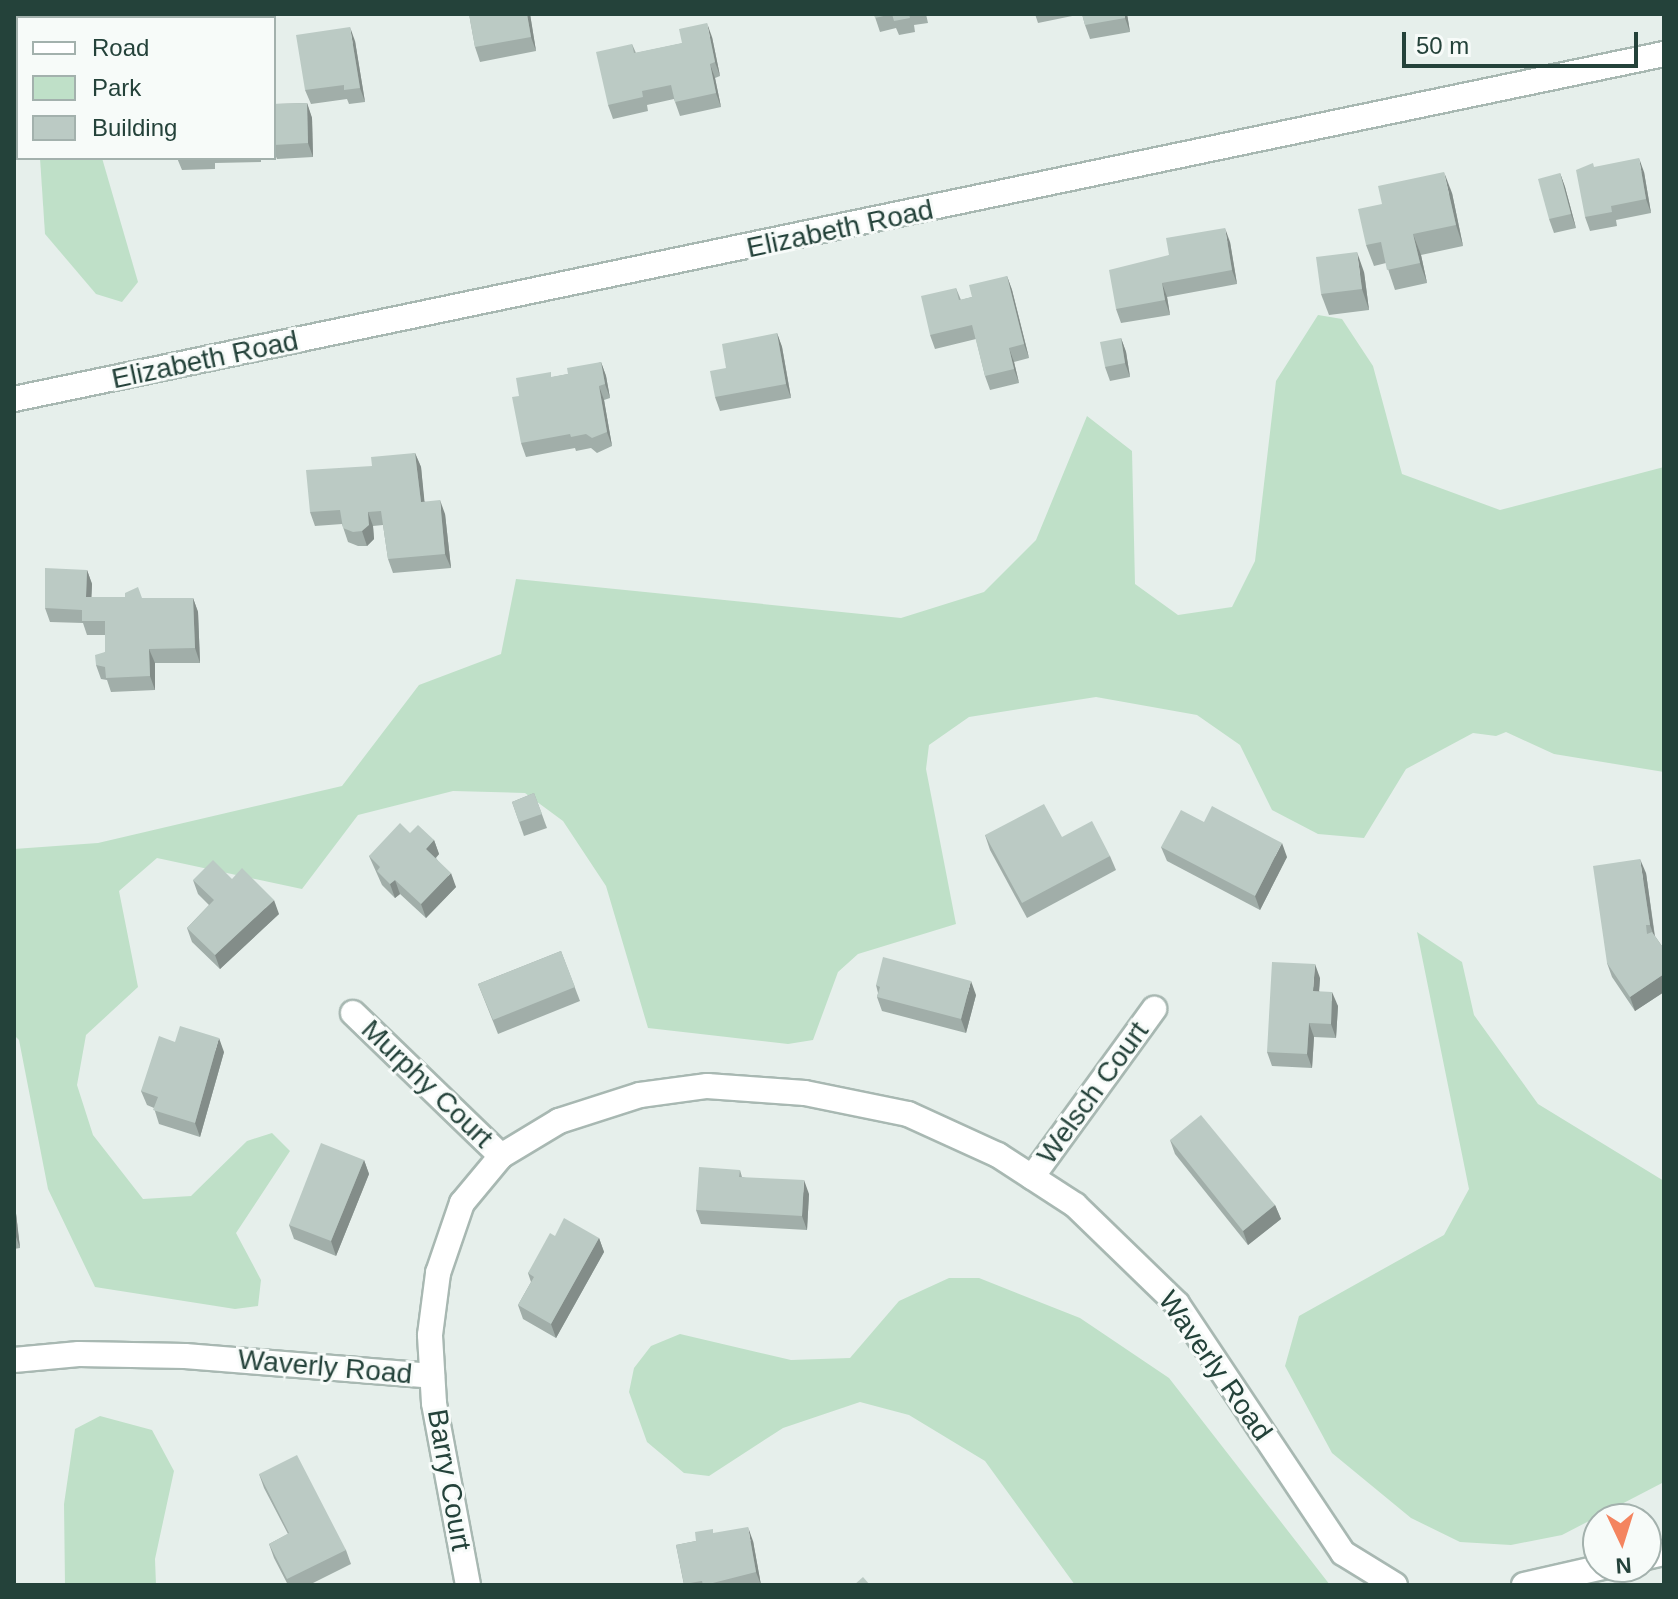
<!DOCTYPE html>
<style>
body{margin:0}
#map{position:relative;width:1678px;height:1599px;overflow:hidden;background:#e6efeb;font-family:Helvetica,sans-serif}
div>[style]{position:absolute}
.green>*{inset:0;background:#bfe0c8}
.roads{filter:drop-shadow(2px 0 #a8b8b2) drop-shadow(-2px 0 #a8b8b2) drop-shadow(0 2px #a8b8b2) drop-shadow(0 -2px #a8b8b2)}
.minor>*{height:24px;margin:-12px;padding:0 12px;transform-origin:12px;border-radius:12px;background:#fff}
.wall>*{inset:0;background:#a1aea9}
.shaded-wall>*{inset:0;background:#838d89}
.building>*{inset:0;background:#bbcac4}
span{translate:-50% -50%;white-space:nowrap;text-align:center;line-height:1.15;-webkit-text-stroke:6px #f7fbf9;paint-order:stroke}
.street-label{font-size:28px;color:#24423a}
.frame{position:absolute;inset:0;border:16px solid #24423a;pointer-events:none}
.legend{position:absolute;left:16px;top:16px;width:260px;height:144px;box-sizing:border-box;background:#f7fbf9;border:2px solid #a3b1ad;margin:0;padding:10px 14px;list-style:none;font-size:24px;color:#24423a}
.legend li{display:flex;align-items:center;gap:16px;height:40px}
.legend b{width:40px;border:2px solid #a3b1ad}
.north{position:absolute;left:1582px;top:1503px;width:80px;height:80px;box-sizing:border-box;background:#f7fbf9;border:2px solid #a3b1ad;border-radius:50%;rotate:176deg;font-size:22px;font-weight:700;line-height:32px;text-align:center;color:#24423a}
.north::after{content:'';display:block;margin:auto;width:28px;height:36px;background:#f4845f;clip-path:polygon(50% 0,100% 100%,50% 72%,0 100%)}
.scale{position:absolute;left:1402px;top:32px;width:236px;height:36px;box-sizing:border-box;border:4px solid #24423a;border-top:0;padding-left:10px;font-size:24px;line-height:28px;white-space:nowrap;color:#24423a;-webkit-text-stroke:6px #f7fbf9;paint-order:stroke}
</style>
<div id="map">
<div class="green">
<div style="clip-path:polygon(14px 14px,99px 14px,97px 18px,18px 18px,18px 109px,14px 101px)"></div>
<div style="clip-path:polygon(40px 158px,102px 158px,138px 282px,122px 302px,96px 294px,45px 234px)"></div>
<div style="clip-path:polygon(1318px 315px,1342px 319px,1373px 366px,1402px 474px,1500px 510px,1664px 467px,1664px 772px,1554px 754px,1506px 732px,1496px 736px,1473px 733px,1406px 769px,1364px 838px,1318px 834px,1272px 810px,1240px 745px,1197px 715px,1096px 697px,969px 717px,929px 745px,926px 769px,956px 924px,858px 954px,838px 972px,813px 1040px,788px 1044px,648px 1028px,606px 886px,563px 821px,525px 793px,453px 791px,358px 815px,302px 889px,157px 858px,119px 891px,138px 987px,86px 1035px,77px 1085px,93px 1135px,143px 1199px,191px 1196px,247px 1141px,272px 1133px,290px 1151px,236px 1233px,261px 1280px,258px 1306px,235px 1309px,95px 1287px,48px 1189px,19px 1040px,14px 1035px,14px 849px,98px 843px,342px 786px,419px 685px,501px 654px,516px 579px,901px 618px,984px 592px,1036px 540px,1087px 416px,1132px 451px,1135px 584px,1178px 615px,1232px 607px,1255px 561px,1276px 381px)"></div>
<div style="clip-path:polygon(1417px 932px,1462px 962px,1474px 1015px,1538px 1104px,1664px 1181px,1664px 1482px,1562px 1535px,1511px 1545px,1460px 1542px,1411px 1518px,1332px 1453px,1285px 1366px,1299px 1316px,1444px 1235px,1469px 1189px)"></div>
<div style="clip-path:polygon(949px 1278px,979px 1278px,1080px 1318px,1169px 1378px,1330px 1585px,1075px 1585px,985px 1461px,909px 1415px,860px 1402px,783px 1428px,709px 1476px,684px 1473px,647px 1442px,629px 1392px,634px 1368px,651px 1346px,680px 1334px,791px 1360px,850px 1358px,899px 1301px)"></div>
<div style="clip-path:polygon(100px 1416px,152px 1430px,174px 1471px,155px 1559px,156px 1585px,65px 1585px,64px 1504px,75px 1429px)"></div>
</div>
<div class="roads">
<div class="minor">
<div style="left:14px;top:399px;width:1686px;rotate:-11.81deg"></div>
<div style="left:353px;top:1013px;width:206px;rotate:44deg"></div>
<div style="left:1032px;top:1177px;width:208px;rotate:-54deg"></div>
<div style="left:14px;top:1360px;width:65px;rotate:-5.3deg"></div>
<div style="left:79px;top:1354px;width:106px;rotate:1.1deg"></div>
<div style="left:185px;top:1356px;width:248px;rotate:4.6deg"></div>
<div style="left:1646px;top:1557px;width:18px;rotate:-13deg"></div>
<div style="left:468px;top:1585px;width:185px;rotate:-100.6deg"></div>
<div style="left:434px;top:1403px;width:68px;rotate:-93.4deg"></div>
<div style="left:430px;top:1335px;width:63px;rotate:-82.6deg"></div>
<div style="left:438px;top:1273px;width:74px;rotate:-71.1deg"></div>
<div style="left:462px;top:1203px;width:61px;rotate:-50.3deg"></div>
<div style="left:501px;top:1156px;width:68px;rotate:-31.1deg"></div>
<div style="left:559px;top:1121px;width:85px;rotate:-17.8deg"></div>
<div style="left:640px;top:1095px;width:68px;rotate:-7.7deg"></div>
<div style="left:707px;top:1086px;width:98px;rotate:4.1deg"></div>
<div style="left:805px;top:1093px;width:105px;rotate:11.5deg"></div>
<div style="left:908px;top:1114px;width:99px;rotate:24.5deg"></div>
<div style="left:998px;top:1155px;width:92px;rotate:33deg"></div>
<div style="left:1075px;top:1205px;width:142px;rotate:44.1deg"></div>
<div style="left:1177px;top:1304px;width:299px;rotate:56.3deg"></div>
<div style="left:1343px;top:1553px;width:61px;rotate:31.6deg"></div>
<div style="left:1524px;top:1585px;width:81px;rotate:-12.8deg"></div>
</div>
</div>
<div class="wall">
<div style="clip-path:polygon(469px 14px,530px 14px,536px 51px,480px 62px,475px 47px)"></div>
<div style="clip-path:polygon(874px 14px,926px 14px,928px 23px,914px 25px,915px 32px,899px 35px,896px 28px,880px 32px)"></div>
<div style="clip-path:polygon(1035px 14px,1082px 14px,1038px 23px)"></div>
<div style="clip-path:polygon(1082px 14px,1127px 14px,1130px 32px,1090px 39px,1085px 25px)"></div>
<div style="clip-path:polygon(712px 37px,720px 76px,715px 78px,721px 107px,680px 116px,674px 99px,647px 105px,648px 111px,613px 119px,608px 105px,632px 44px,636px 53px)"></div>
<div style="clip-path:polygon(355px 41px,365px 102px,349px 104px,347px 99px,311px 104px,305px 90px)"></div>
<div style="clip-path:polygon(307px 103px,312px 118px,313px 157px,277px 159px,274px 152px,274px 104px)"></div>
<div style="clip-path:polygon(177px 158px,261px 158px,261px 162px,215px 163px,215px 169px,182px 170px)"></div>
<div style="clip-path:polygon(1594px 167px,1644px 172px,1651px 213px,1616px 220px,1617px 226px,1590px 231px,1585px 217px)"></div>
<div style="clip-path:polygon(1560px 173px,1565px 187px,1576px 228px,1554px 233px,1549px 219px)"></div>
<div style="clip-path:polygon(1452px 193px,1463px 246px,1421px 255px,1427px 283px,1395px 290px,1386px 263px,1374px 266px,1366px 245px)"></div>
<div style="clip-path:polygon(1230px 242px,1237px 284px,1167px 297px,1170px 315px,1121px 323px,1116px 309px,1169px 255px)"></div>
<div style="clip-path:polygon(1364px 272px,1369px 310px,1329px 315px,1321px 294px)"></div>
<div style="clip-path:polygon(1007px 276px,1012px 290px,1029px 358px,1014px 362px,1019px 383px,990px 390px,985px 376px,976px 339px,935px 349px,930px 335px,956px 288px,961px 300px,972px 297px)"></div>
<div style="clip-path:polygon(777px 333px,782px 347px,791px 398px,720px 411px,715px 397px)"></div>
<div style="clip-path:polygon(1121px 338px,1126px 352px,1130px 377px,1110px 381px,1105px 367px)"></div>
<div style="clip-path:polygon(601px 362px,606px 376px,610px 398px,604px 400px,612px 446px,597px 453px,591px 448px,576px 451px,575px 448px,526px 457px,521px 443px,519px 396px,553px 377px,568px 374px)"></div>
<div style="clip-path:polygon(415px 453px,421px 467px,424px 501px,445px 514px,451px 568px,393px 573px,388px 559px,383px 525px,373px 526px,374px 539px,367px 546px,358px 546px,348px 542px,342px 524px,315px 526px,310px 512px,372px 466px)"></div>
<div style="clip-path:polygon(87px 570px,92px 584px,91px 597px,142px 598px,193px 598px,198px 612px,200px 663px,155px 663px,155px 690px,111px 692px,107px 680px,101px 679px,96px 665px,105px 652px,105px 635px,87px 635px,83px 623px,50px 622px,45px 608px)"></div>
<div style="clip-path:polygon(534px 793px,547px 828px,524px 836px,512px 802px)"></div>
<div style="clip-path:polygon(410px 833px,434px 840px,439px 854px,436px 858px,456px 887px,426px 918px,400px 894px,395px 898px,382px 885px,369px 856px)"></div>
<div style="clip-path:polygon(985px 835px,1062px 837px,1110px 856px,1116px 870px,1027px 918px,990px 850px)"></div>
<div style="clip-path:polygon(1161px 847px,1287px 857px,1260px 910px,1167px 861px)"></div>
<div style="clip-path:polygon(1646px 873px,1655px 936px,1664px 949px,1664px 992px,1635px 1011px,1612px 977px,1607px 963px)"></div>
<div style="clip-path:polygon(193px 880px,279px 914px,220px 969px,192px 942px,187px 928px,209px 905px,198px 894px)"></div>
<div style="clip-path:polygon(561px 951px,580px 1001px,498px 1034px,478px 984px)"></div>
<div style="clip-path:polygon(1320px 978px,1319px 991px,1338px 1006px,1336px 1038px,1314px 1037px,1312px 1068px,1272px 1066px,1267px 1052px)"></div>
<div style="clip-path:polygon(876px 985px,976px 995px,966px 1033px,882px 1011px,877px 997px,878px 993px)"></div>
<div style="clip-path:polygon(175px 1042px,224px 1052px,200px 1137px,159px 1124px,154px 1108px,147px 1105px,141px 1091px)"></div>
<div style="clip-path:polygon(1170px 1140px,1275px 1205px,1281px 1219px,1248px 1245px,1175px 1154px)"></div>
<div style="clip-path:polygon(364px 1160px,369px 1174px,336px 1256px,294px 1239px,289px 1225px)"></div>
<div style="clip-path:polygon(740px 1170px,742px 1177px,809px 1194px,807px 1230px,701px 1224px,696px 1210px)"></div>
<div style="clip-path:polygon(14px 1196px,20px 1248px,14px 1249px)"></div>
<div style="clip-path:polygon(555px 1236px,599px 1238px,604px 1252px,556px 1338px,523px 1319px,518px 1305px,531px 1282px,528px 1273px)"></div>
<div style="clip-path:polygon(259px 1474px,346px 1550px,351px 1564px,309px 1585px,288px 1585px,274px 1558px,269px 1544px,288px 1534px,264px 1488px)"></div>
<div style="clip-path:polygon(696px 1541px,753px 1541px,761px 1585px,684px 1585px,676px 1545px)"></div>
</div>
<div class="shaded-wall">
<div style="clip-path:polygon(527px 14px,530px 14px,536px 51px,531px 37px)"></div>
<div style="clip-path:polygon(1125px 14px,1127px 14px,1130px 32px,1125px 18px)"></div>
<div style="clip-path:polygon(707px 23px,712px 37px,720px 76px,715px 62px)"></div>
<div style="clip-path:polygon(350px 27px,355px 41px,365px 102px,360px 88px)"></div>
<div style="clip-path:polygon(710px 64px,715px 78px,721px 107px,716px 93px)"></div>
<div style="clip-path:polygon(307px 103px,312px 118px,313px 157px,308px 143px)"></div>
<div style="clip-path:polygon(1639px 158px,1644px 172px,1651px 213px,1646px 199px)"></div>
<div style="clip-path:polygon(1444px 172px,1452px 193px,1463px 246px,1456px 225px)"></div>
<div style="clip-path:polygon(1560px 173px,1565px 187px,1576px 228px,1571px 214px)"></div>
<div style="clip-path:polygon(1225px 228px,1230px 242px,1237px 284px,1232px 270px)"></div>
<div style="clip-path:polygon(1413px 234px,1421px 255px,1427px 283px,1420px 263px)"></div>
<div style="clip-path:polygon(1357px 252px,1364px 272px,1369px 310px,1362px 289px)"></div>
<div style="clip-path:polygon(1007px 276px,1012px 290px,1029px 358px,1024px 344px)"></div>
<div style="clip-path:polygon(1162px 283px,1167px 297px,1170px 315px,1165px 300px)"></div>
<div style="clip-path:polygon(777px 333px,782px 347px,791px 398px,786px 384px)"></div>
<div style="clip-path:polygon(1121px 338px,1126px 352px,1130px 377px,1125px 363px)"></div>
<div style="clip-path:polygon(1009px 348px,1014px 362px,1019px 383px,1014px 369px)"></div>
<div style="clip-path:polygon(601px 362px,606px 376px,610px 398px,605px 384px)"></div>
<div style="clip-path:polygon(599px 386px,604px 400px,612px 446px,607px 432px)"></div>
<div style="clip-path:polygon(415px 453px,421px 467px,426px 516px,421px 502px)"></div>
<div style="clip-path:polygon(440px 500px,445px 514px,451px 568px,445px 554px)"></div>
<div style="clip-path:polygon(368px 512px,373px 526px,374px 539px,367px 546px,362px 531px)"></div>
<div style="clip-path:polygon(87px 570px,92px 584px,91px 611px,86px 597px)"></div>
<div style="clip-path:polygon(193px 598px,198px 612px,200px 663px,195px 648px)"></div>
<div style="clip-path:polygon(149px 649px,155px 663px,155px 690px,150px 676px)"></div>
<div style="clip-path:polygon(434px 840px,439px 854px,431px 863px,426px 849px)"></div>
<div style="clip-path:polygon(1282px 843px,1287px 857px,1260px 910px,1255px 896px)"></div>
<div style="clip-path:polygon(1640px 859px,1646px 873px,1655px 939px,1650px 925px)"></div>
<div style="clip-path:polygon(451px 873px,456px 887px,426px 918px,421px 904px)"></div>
<div style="clip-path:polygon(395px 880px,400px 894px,395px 898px,390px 884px)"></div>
<div style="clip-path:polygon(274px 900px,279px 914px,220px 969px,215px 955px)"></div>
<div style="clip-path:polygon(1315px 964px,1320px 978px,1318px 1005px,1313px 991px)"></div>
<div style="clip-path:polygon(1664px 974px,1664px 992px,1635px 1011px,1630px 997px)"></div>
<div style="clip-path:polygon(971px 981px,976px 995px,966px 1033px,961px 1019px)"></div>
<div style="clip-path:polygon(1332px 992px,1338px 1006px,1336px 1038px,1331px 1024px)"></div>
<div style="clip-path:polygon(1309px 1023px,1314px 1037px,1312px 1068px,1307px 1054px)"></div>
<div style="clip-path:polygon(219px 1038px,224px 1052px,200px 1137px,195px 1123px)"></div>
<div style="clip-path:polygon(364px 1160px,369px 1174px,336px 1256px,331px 1241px)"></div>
<div style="clip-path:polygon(804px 1180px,809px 1194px,807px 1230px,802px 1216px)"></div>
<div style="clip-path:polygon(14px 1196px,20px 1248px,15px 1234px)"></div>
<div style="clip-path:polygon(1275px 1205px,1281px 1219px,1248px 1245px,1243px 1231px)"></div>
<div style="clip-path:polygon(599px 1238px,604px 1252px,556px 1338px,551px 1324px)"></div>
<div style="clip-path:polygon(748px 1527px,753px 1541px,761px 1585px,756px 1572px)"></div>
</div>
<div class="building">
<div style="clip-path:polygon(469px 14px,527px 14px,531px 37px,475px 47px)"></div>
<div style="clip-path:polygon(874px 14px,909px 14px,910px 18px,894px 21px,892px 14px,875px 18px)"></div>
<div style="clip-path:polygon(1082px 14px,1125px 14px,1125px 18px,1085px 25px)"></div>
<div style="clip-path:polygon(707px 23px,715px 62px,710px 64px,716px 93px,675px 102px,671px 85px,642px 91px,643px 97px,608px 105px,596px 52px,632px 44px,634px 53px,682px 43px,679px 29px)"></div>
<div style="clip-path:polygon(350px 27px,360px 88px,344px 90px,344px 85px,305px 90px,296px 35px)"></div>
<div style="clip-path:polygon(307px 103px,308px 143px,274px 145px,274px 104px)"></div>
<div style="clip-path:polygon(1639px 158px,1646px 199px,1611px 206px,1612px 212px,1585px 217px,1576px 170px,1593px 163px,1594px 167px)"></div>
<div style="clip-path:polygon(1444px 172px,1456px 225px,1413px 234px,1420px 263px,1387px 270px,1381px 242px,1366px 245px,1358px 209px,1382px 204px,1378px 186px)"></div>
<div style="clip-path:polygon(1560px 173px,1571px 214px,1549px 219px,1538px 179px)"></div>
<div style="clip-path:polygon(1225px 228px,1232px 270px,1162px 283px,1165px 300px,1116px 309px,1109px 270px,1169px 255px,1166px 238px)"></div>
<div style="clip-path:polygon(1357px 252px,1362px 289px,1321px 294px,1316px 257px)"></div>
<div style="clip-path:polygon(1007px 276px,1024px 344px,1009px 348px,1014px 369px,985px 376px,972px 325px,930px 335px,921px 296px,956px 288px,959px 300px,972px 297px,969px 285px)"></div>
<div style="clip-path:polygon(777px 333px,786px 384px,715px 397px,710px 371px,726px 368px,722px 344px)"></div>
<div style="clip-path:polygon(1121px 338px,1125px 363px,1105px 367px,1100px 342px)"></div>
<div style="clip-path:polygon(601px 362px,605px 384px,599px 386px,607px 432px,592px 438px,586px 434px,571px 437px,570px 434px,521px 443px,512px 397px,519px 396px,516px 378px,551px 372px,551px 377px,568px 374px,567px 368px)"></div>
<div style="clip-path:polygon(415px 453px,421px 502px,440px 500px,445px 554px,388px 559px,381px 511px,368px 512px,369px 525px,362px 531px,353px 532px,343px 528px,340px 510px,310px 512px,306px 470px,372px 466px,371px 457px)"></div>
<div style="clip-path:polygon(45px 568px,87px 570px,86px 597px,125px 597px,125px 593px,138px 587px,142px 598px,193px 598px,195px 648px,149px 649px,150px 676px,106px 678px,105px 667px,96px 665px,95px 655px,105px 652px,105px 621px,82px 621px,82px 610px,45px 608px)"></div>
<div style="clip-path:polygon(534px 793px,542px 814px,519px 822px,512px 802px)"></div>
<div style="clip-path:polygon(1044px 804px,1062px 837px,1092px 821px,1110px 856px,1022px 903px,985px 835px)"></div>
<div style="clip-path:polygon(1212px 806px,1282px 843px,1255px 896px,1161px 847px,1181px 810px,1204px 822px)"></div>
<div style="clip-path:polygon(400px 823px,410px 833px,418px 825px,434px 840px,426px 849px,451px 873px,421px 904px,395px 880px,390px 884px,377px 871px,380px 867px,369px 856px)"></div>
<div style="clip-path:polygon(1640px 859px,1650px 925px,1646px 925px,1647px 934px,1652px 932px,1664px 949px,1664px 974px,1630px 997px,1607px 963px,1593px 866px)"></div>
<div style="clip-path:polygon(213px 860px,232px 879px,242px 868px,274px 900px,215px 955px,187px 928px,214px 900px,193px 880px)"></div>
<div style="clip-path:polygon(561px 951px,575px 987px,493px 1020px,478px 984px)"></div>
<div style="clip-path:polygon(883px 957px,971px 981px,961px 1019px,877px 997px,880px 987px,876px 985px)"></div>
<div style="clip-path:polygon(1272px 962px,1315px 964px,1313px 991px,1332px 992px,1331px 1024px,1309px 1023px,1307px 1054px,1267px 1052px)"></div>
<div style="clip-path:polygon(180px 1026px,219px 1038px,195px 1123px,153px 1110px,158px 1097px,141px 1091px,159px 1036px,175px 1042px)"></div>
<div style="clip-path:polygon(1201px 1115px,1275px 1205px,1243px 1231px,1170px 1140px)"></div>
<div style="clip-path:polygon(321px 1143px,364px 1160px,331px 1241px,289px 1225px)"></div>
<div style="clip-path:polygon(699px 1167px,740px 1170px,739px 1177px,804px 1180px,802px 1216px,696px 1210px)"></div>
<div style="clip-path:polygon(564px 1218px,599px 1238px,551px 1324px,518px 1305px,534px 1277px,528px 1273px,550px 1233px,555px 1236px)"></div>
<div style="clip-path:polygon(297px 1455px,346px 1550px,287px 1579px,269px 1544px,289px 1533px,259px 1474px)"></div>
<div style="clip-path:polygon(748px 1527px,756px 1572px,705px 1585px,703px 1585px,702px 1581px,684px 1584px,676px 1545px,696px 1541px,695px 1532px,713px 1529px,713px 1533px)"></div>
<div style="clip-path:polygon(863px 1577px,870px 1585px,854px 1585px)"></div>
</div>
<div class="street-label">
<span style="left:840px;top:229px;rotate:-12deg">Elizabeth Road</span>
<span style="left:205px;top:360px;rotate:-12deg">Elizabeth Road</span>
<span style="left:427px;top:1084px;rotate:44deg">Murphy Court</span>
<span style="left:1093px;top:1093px;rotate:-54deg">Welsch Court</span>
<span style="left:1215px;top:1366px;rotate:55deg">Waverly Road</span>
<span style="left:325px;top:1367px;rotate:5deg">Waverly Road</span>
<span style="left:449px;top:1480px;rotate:80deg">Barry Court</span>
</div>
<div class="frame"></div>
<ul class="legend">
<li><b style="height:10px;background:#fff"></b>Road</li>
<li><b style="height:22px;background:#bfe0c8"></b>Park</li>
<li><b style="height:22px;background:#bbcac4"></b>Building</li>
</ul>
<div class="north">N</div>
<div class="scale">50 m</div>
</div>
